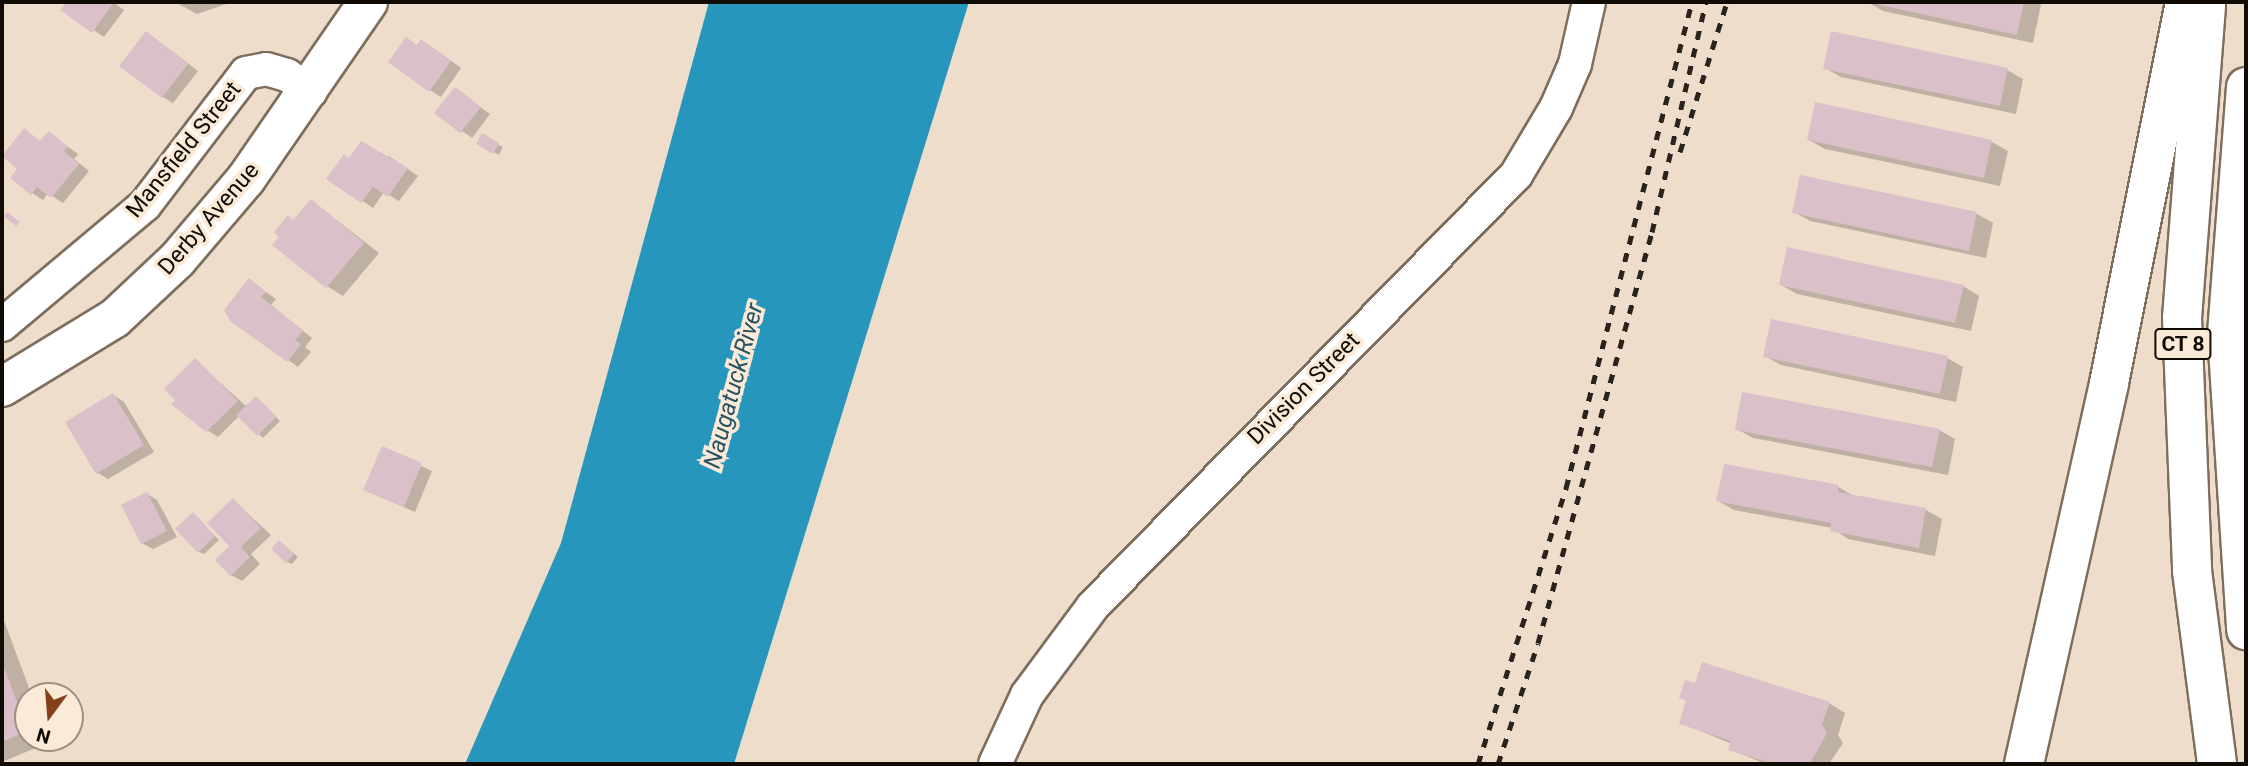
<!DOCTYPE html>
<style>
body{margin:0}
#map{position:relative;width:2248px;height:766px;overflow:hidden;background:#eeddcb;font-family:Roboto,sans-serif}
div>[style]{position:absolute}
.water>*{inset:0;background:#2696bc}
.shadow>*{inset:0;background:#0003}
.building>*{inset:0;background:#d9c0c9}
.roads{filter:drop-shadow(2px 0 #7e6e5e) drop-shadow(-2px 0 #7e6e5e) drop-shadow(0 2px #7e6e5e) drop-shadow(0 -2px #7e6e5e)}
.minor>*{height:32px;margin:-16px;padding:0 16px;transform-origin:16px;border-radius:16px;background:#fff}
.secondary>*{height:38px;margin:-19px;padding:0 19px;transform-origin:19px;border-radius:19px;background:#fff}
.motorway>*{height:38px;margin:-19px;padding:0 19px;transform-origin:19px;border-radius:19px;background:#fff}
.rail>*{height:5px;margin-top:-2.5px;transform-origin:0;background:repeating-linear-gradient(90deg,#2a231d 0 9px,transparent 0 18px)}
span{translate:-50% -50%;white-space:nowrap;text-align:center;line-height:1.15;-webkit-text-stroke:7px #fcead8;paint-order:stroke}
.shield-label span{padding:2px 5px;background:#fcead8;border:2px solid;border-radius:5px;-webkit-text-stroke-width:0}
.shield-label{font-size:21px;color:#110b06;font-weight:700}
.street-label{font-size:23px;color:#110b06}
.water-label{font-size:24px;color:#265263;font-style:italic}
.frame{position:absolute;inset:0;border:4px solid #110b06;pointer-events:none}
.north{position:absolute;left:14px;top:682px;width:70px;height:70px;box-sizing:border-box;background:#fcead8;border:2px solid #9e9184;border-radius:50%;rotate:196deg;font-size:19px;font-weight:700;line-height:28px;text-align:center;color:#110b06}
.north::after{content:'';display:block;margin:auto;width:24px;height:32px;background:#863f1c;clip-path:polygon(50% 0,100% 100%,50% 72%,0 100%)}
</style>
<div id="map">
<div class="water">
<div style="clip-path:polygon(709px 2px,969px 2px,734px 764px,465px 764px,561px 543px)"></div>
</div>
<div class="shadow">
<div style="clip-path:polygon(69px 2px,113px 2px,124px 10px,104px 37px,63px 10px)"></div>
<div style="clip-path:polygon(175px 2px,232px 2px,197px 14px)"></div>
<div style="clip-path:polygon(1867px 2px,2037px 2px,2041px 4px,2033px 43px,1883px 11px)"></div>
<div style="clip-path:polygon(157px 40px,198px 71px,173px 103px,163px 97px)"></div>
<div style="clip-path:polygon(418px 46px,432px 47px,461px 68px,441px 97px,430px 90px)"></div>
<div style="clip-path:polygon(1825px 68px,2007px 70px,2023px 79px,2016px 114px,1841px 77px)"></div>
<div style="clip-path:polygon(455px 89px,490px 114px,472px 138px,437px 113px)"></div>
<div style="clip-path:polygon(49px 133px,78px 154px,74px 159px,89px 171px,63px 203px,48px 193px,43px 200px,32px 193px,41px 142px)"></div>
<div style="clip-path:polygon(483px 136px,503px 147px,499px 155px,479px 144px)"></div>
<div style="clip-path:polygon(1809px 140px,1992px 142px,2008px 151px,2000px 186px,1825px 149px)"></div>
<div style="clip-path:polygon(389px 156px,418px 176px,399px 201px,384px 192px,373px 208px,329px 178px,350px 160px)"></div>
<div style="clip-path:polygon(1802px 177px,1977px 214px,1993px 223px,1986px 258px,1810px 221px,1794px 212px)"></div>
<div style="clip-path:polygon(312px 201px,379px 253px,343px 296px,327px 286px,282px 236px)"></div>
<div style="clip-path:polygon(249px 280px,276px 299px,271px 305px,312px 338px,305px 347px,311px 352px,298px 367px,288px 360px)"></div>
<div style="clip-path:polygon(1781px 285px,1963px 286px,1979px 296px,1971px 331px,1797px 294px)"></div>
<div style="clip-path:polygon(1765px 356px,1947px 358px,1963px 367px,1956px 402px,1781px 365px)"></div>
<div style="clip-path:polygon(195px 360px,247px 407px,261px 401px,280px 421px,263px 438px,239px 416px,218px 437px,207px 430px)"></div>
<div style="clip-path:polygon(113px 395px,124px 402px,154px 452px,108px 479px,98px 473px)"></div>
<div style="clip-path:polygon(1737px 429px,1939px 430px,1955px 439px,1948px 475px,1753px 438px)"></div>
<div style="clip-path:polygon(383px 448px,432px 471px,415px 512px,376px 495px)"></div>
<div style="clip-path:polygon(1838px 487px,1856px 497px,1926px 510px,1942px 519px,1935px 556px,1848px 539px,1832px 528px,1734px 510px,1718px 501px)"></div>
<div style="clip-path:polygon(147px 494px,157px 500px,177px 537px,153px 549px,142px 543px)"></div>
<div style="clip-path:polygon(233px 500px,271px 535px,251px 554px,260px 564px,242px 581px,231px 575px)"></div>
<div style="clip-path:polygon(193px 514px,219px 540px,204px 554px,199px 552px)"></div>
<div style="clip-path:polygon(280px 542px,298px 557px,292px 564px,287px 562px)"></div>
<div style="clip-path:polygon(2px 615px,32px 696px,28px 696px,28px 738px,50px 742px,2px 762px)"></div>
<div style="clip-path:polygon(1829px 703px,1845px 713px,1838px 735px,1843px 743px,1829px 764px,1765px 764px,1730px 749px,1732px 744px,1681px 723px)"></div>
</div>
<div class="building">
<div style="clip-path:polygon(66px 2px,114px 2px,92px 33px,60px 10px)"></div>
<div style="clip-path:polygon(1867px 2px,2024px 2px,2017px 35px)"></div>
<div style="clip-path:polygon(146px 31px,188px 64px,162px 98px,119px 66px)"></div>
<div style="clip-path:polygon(1831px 31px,2008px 68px,2000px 106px,1823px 69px)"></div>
<div style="clip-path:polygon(406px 37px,417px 45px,421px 39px,451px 61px,429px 92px,388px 62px)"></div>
<div style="clip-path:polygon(455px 87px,481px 107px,460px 133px,434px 113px)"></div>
<div style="clip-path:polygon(1815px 102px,1992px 140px,1984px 178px,1807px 140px)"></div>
<div style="clip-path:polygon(24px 128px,40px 141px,49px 131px,68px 147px,64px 151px,79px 164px,51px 198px,37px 187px,31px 195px,10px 178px,17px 169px,2px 156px)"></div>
<div style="clip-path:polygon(482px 133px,499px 143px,493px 154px,476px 144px)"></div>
<div style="clip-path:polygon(361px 141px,408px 168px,388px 197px,373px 187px,361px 203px,326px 179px,344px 154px,349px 158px)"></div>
<div style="clip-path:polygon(1800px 175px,1977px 212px,1969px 251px,1792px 213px)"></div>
<div style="clip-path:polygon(311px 199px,364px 243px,326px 288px,272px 245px,279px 237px,274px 232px,288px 215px,293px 220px)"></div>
<div style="clip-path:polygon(7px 212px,20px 222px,16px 226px,4px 216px)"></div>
<div style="clip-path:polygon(1787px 247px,1964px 285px,1955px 323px,1779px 285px)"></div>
<div style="clip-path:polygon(249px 278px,266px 292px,261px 297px,303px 331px,295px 340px,301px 344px,287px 362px,230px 321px,224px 310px)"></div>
<div style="clip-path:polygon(1771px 319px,1948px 356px,1940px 394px,1763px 357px)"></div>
<div style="clip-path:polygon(195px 358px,238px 401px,206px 432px,171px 404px,175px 400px,164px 389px)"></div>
<div style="clip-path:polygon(1742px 392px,1940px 429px,1932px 467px,1735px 430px)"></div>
<div style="clip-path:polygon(113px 393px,144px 445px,96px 474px,65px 422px)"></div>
<div style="clip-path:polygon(256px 396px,276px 417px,257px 436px,236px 415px)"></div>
<div style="clip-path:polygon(382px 446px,422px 463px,404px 507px,363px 490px)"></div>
<div style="clip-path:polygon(1724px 464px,1839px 485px,1838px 492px,1926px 508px,1919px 548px,1830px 531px,1831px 523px,1716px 501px)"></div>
<div style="clip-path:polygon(147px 492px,167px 531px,141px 544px,121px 505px)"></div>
<div style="clip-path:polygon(233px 498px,261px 528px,241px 547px,250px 557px,230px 576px,215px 560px,229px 546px,207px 523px)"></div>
<div style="clip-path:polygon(193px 512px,215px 536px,198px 553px,175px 529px)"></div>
<div style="clip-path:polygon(279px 540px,294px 554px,286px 563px,271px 549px)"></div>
<div style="clip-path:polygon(2px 662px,28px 731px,2px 742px)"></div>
<div style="clip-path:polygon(1702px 662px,1830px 702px,1822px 724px,1827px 733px,1810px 764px,1774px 764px,1728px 750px,1731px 741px,1679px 724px,1686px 700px,1679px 698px,1685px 680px,1695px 683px)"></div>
</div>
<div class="roads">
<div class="minor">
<div style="left:2px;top:325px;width:187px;rotate:-40deg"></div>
<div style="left:145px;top:205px;width:166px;rotate:-52.6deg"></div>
<div style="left:246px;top:73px;width:20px;rotate:-11deg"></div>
<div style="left:266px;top:69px;width:22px;rotate:16deg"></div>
<div style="left:287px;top:75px;width:29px;rotate:35deg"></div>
<div style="left:995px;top:764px;width:76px;rotate:-65.1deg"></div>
<div style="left:1027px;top:695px;width:111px;rotate:-53.4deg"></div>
<div style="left:1093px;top:606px;width:604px;rotate:-45.54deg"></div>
<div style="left:1516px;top:175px;width:78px;rotate:-59.2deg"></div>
<div style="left:1556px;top:108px;width:48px;rotate:-66.6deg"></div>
<div style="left:1575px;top:64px;width:64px;rotate:-77.3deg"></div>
</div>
<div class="secondary">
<div style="left:2px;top:387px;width:132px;rotate:-31.4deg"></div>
<div style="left:115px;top:318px;width:85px;rotate:-43.1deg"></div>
<div style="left:177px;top:260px;width:106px;rotate:-49.6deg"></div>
<div style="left:246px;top:179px;width:215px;rotate:-55.4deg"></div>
</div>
<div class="motorway">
<div style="left:2206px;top:6px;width:313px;rotate:94.4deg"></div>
<div style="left:2182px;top:318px;width:253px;rotate:87.7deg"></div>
<div style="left:2192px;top:571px;width:195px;rotate:82.6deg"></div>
<div style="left:2246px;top:87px;width:247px;rotate:94.4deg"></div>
<div style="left:2227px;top:333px;width:298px;rotate:86.3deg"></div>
<div style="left:2024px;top:764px;width:390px;rotate:-77.4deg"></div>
<div style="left:2109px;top:383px;width:389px;rotate:-78.7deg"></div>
</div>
</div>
<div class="rail">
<div style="left:1680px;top:152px;width:157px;rotate:-72.6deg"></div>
<div style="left:1478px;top:764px;width:290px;rotate:-72.3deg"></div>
<div style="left:1566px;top:488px;width:502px;rotate:-75.47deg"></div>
<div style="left:1498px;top:764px;width:127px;rotate:-71.7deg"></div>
<div style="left:1538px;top:643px;width:427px;rotate:-74.5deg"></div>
<div style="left:1652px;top:232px;width:236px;rotate:-76.8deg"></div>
</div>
<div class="shield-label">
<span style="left:2183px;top:344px">CT 8</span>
</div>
<div class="street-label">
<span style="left:184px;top:150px;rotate:-51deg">Mansfield Street</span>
<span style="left:209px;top:219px;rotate:-49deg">Derby Avenue</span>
<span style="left:1304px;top:389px;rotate:-45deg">Division Street</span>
</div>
<div class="water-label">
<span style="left:734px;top:386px;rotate:-75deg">Naugatuck River</span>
</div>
<div class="frame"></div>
<div class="north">N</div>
</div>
